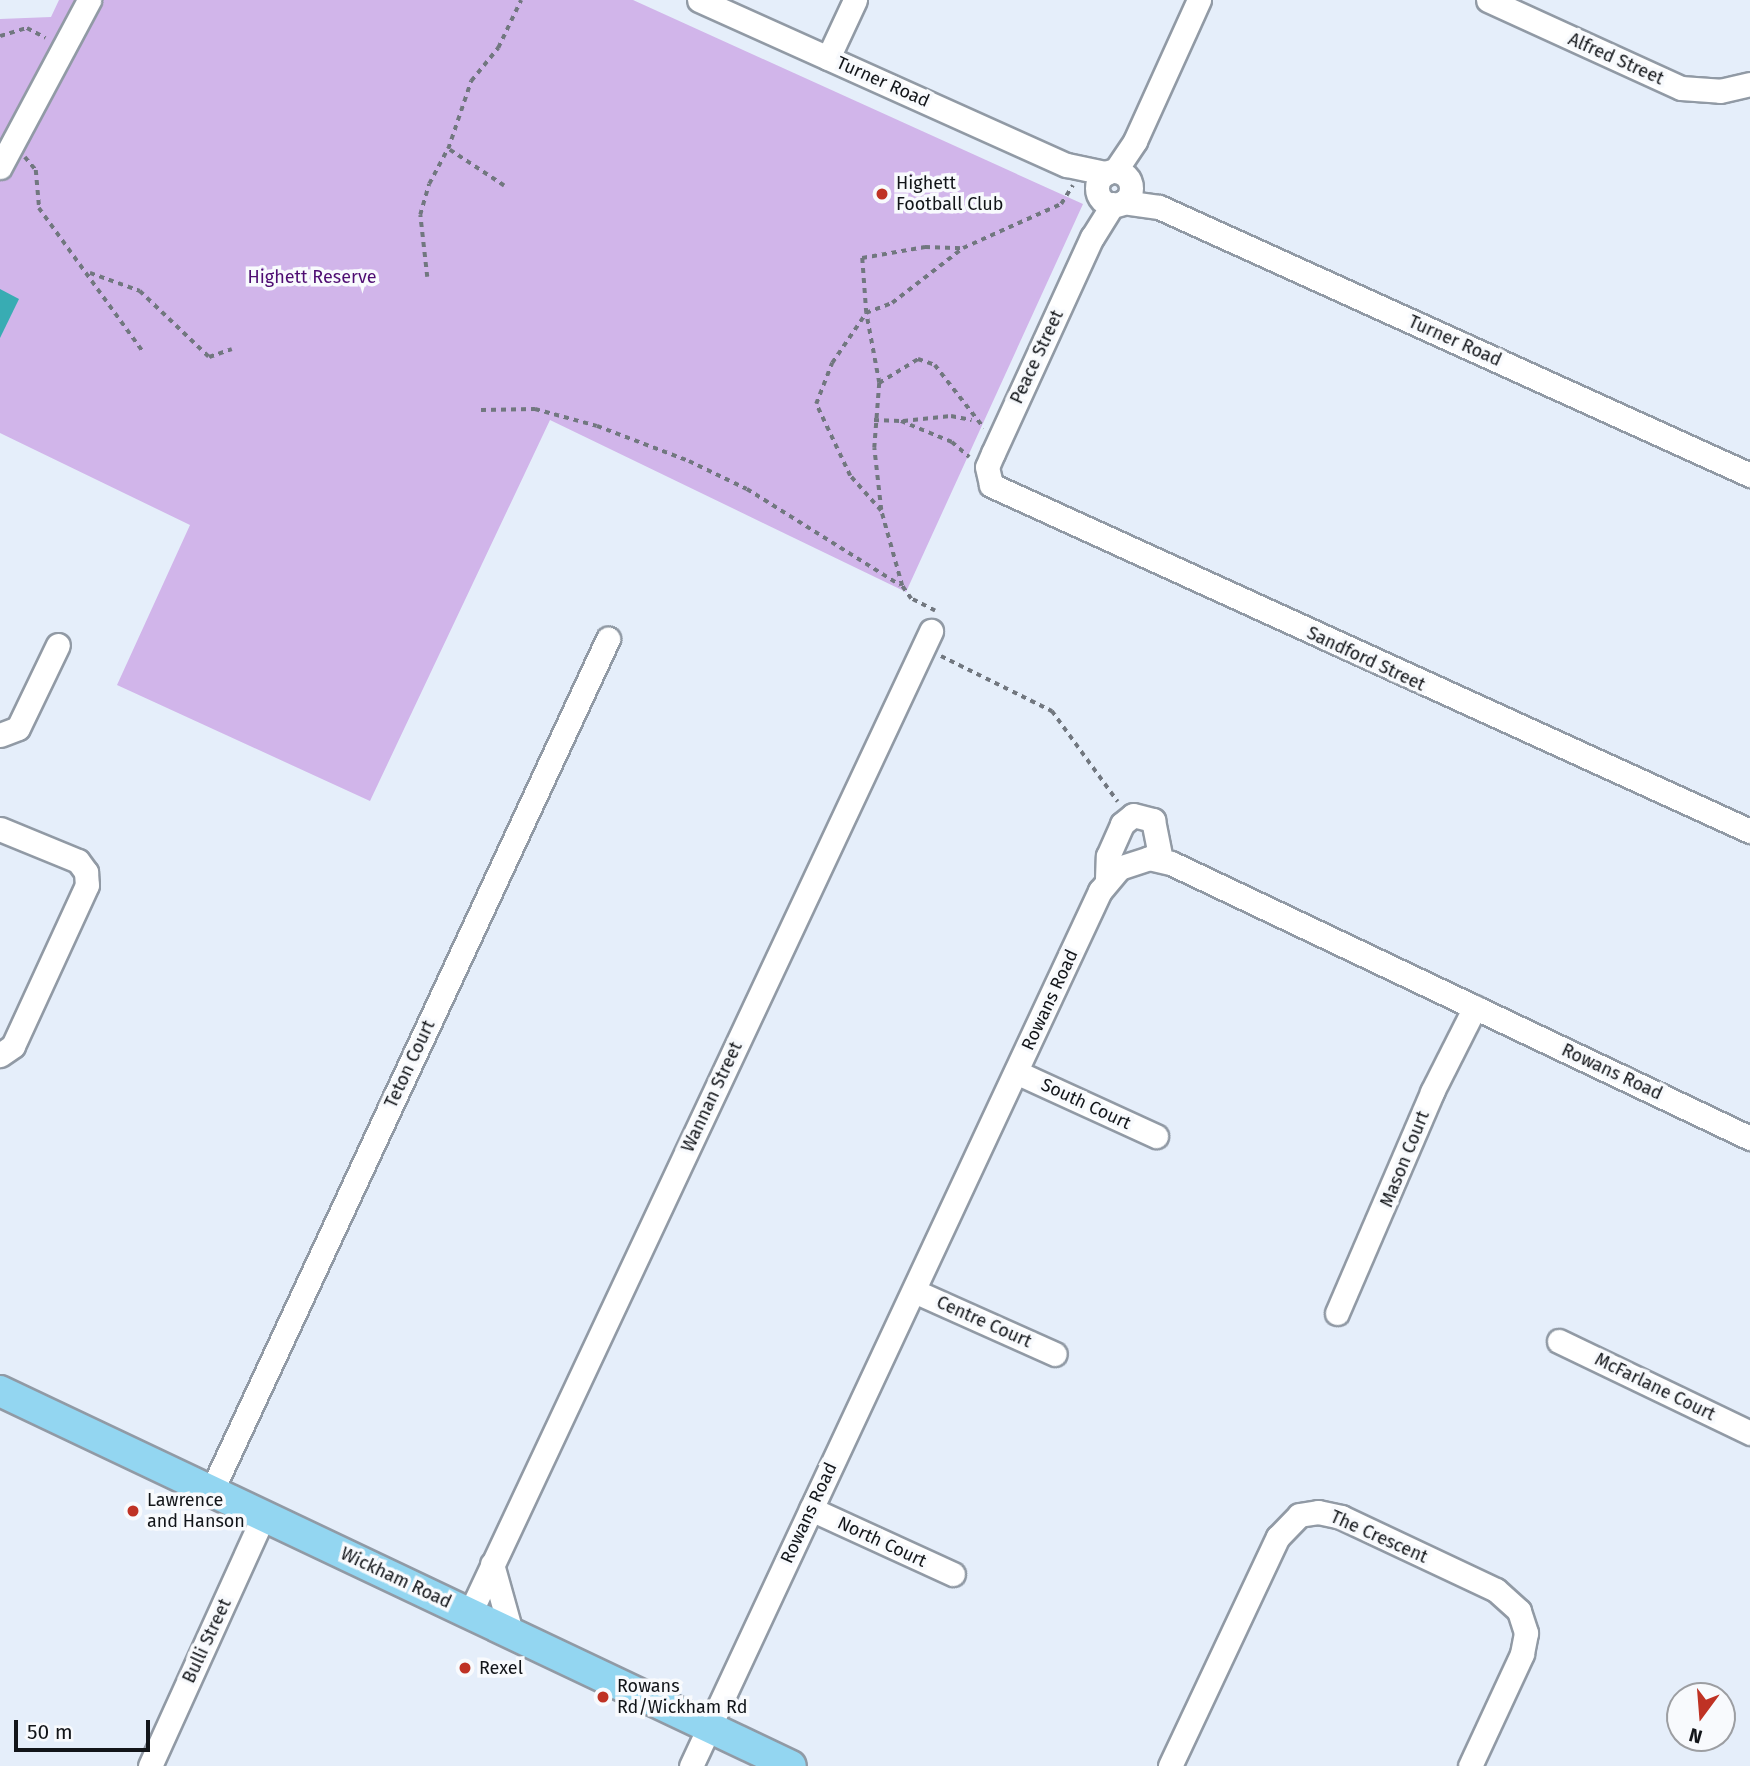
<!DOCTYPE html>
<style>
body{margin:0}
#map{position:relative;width:1750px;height:1766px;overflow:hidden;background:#e5eefa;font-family:"Fira Sans",sans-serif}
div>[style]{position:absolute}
.green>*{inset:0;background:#d1b5ea}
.water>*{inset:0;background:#38acb3}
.path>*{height:3.5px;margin-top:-1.75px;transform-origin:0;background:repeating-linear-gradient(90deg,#71777f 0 5px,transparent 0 10px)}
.roads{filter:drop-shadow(2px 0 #919aa5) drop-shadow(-2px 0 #919aa5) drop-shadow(0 2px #919aa5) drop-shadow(0 -2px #919aa5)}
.minor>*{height:23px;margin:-11.5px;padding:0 11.5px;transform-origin:11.5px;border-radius:11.5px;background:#fff}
.minor>.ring{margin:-11.5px;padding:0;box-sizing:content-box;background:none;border:23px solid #fff;border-radius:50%}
.major>*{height:30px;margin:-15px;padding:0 15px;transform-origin:15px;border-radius:15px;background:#93d6f1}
.dots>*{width:19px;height:19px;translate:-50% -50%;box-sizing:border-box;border:4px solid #f8fafd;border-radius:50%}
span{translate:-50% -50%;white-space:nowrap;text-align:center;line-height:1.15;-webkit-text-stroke:7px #f8fafd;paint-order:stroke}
.street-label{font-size:18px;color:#121519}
.poi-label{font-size:18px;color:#121519}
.left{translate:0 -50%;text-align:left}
.park-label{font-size:18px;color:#4e0d72}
.north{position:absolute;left:1666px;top:1682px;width:70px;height:70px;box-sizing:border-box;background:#f8fafd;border:2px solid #9c9ea2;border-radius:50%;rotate:196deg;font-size:19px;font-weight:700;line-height:28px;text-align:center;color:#121519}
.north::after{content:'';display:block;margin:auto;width:24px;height:32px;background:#bf3224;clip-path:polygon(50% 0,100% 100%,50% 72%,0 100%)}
.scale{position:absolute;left:14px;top:1720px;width:136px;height:32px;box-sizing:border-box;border:4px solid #121519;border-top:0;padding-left:9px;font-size:21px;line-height:24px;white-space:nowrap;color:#121519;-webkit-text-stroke:5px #f8fafd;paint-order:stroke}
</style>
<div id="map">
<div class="green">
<div style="clip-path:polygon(59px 0,633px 0,1083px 204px,906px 592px,550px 420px,370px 801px,117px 685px,190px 525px,0 433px,0 19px,51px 17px)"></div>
</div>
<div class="water">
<div style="clip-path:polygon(0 289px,19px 299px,0 338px)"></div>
</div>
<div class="path">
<div style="left:0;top:36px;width:28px;rotate:-17deg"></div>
<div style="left:27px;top:28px;width:21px;rotate:28deg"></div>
<div style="left:25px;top:157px;width:17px;rotate:50deg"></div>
<div style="left:36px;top:170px;width:38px;rotate:85deg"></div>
<div style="left:39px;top:208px;width:179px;rotate:54.1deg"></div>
<div style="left:504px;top:186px;width:67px;rotate:-146.5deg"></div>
<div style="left:448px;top:149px;width:72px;rotate:-71.3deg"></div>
<div style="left:471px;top:81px;width:43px;rotate:-50.7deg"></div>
<div style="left:498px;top:48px;width:53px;rotate:-64.4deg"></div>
<div style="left:90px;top:273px;width:53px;rotate:19.8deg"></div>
<div style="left:140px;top:291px;width:95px;rotate:43.7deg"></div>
<div style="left:209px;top:357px;width:24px;rotate:-19deg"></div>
<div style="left:427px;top:277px;width:62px;rotate:-96.4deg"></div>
<div style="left:420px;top:215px;width:32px;rotate:-74deg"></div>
<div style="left:429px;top:184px;width:40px;rotate:-62deg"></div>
<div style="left:879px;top:383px;width:46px;rotate:-31.6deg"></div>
<div style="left:918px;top:359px;width:18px;rotate:19deg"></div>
<div style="left:935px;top:365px;width:80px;rotate:52.1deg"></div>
<div style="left:481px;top:410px;width:54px;rotate:-1.1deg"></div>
<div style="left:535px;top:409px;width:64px;rotate:15.3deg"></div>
<div style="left:597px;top:426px;width:98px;rotate:20.8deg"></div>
<div style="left:689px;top:461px;width:64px;rotate:25.8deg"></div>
<div style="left:747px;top:489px;width:181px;rotate:32.1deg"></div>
<div style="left:874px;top:420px;width:27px;rotate:2deg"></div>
<div style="left:901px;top:421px;width:55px;rotate:22.4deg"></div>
<div style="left:952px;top:442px;width:23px;rotate:41deg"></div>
<div style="left:903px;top:421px;width:48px;rotate:-5.9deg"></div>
<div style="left:951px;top:416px;width:21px;rotate:11deg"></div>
<div style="left:881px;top:510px;width:62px;rotate:-96.4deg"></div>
<div style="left:874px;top:448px;width:65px;rotate:-85.6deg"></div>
<div style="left:879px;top:383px;width:71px;rotate:-100.5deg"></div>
<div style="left:866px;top:313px;width:28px;rotate:-21deg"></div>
<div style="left:892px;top:303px;width:90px;rotate:-37.8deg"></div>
<div style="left:963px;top:248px;width:107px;rotate:-24.2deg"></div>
<div style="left:1061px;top:204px;width:22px;rotate:-58deg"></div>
<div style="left:935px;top:611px;width:27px;rotate:-153deg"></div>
<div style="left:911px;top:599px;width:16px;rotate:-125deg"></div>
<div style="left:902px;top:586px;width:78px;rotate:-105.6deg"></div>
<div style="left:881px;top:511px;width:47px;rotate:-131.5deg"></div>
<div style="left:850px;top:476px;width:80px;rotate:-115.3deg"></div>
<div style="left:816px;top:404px;width:44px;rotate:-68.7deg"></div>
<div style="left:832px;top:363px;width:60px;rotate:-55.8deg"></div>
<div style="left:866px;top:313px;width:55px;rotate:-94.2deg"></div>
<div style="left:862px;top:258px;width:64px;rotate:-9.9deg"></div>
<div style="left:925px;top:247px;width:38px;rotate:2deg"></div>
<div style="left:941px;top:656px;width:124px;rotate:26.4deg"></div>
<div style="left:1052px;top:711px;width:112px;rotate:54deg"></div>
</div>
<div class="roads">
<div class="minor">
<div style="left:699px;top:0;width:403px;rotate:24.2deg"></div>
<div style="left:1067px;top:165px;width:40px;rotate:12deg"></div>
<div style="left:1488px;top:0;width:212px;rotate:24.5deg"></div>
<div style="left:1681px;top:88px;width:39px;rotate:4deg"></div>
<div style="left:1720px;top:91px;width:31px;rotate:-13deg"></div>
<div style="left:828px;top:58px;width:64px;rotate:-65deg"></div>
<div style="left:0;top:167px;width:189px;rotate:-61.9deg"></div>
<div style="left:1115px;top:171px;width:36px;rotate:-56deg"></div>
<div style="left:1135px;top:141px;width:155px;rotate:-65.6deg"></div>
<div class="ring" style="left:1097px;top:171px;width:11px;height:11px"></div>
<div style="left:1123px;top:202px;width:36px;rotate:8deg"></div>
<div style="left:1159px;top:207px;width:649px;rotate:24.39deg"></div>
<div style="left:1113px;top:204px;width:39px;rotate:122deg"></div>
<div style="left:1092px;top:237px;width:238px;rotate:114.6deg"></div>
<div style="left:993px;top:453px;width:15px;rotate:113deg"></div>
<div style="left:987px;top:467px;width:18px;rotate:77deg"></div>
<div style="left:991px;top:485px;width:834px;rotate:24.51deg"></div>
<div style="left:0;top:735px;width:19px;rotate:-21deg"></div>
<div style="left:18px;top:728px;width:92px;rotate:-64.3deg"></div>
<div style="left:0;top:829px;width:84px;rotate:22.3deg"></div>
<div style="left:78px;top:861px;width:14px;rotate:54deg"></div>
<div style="left:86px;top:872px;width:13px;rotate:86deg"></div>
<div style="left:87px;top:885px;width:177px;rotate:114.7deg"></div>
<div style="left:13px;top:1046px;width:16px;rotate:145deg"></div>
<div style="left:1107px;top:879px;width:23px;rotate:-88deg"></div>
<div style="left:1108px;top:856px;width:35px;rotate:-66deg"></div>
<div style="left:1122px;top:824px;width:14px;rotate:-39deg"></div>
<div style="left:1133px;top:815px;width:21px;rotate:14deg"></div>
<div style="left:1153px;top:820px;width:41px;rotate:78.7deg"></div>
<div style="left:1016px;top:1072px;width:154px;rotate:24.6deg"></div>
<div style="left:914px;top:1291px;width:154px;rotate:24.1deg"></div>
<div style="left:1337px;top:1313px;width:241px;rotate:-66.7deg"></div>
<div style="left:1432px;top:1092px;width:95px;rotate:-63.2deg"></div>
<div style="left:1559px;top:1341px;width:212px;rotate:25.7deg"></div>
<div style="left:212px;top:1490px;width:939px;rotate:-65.05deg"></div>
<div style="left:811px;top:1509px;width:156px;rotate:24.6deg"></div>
<div style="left:492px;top:1564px;width:71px;rotate:74.4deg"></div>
<div style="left:470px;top:1613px;width:1085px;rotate:-64.85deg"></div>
<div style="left:150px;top:1766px;width:276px;rotate:-65.6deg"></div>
<div style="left:691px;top:1766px;width:966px;rotate:-64.95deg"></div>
<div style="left:1100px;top:891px;width:30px;rotate:-50deg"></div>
<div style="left:1119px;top:868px;width:32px;rotate:-18deg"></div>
<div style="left:1149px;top:858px;width:23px;rotate:13deg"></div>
<div style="left:1171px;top:863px;width:641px;rotate:25.41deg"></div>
<div style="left:1170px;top:1766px;width:253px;rotate:-64.8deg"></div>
<div style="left:1278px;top:1537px;width:30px;rotate:-46deg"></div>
<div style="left:1299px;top:1515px;width:19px;rotate:-9deg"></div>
<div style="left:1318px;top:1512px;width:24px;rotate:12deg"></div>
<div style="left:1341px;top:1517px;width:171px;rotate:25.2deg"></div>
<div style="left:1496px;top:1590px;width:31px;rotate:42deg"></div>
<div style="left:1519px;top:1611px;width:23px;rotate:72deg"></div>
<div style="left:1526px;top:1633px;width:21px;rotate:101deg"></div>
<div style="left:1522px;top:1654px;width:123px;rotate:114.9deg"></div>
</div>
<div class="major">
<div style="left:0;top:1391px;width:875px;rotate:25.36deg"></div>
</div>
</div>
<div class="dots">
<div style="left:882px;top:194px;background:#bf3224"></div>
<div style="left:133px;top:1511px;background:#bf3224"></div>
<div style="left:465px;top:1668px;background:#bf3224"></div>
<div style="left:603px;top:1697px;background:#bf3224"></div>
</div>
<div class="street-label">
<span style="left:1616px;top:59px;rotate:24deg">Alfred Street</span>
<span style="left:883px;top:82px;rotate:24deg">Turner Road</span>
<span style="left:1455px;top:341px;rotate:24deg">Turner Road</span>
<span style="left:1037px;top:357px;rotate:-65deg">Peace Street</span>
<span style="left:1366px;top:659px;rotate:25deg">Sandford Street</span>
<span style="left:1050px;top:1000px;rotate:-65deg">Rowans Road</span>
<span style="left:410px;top:1064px;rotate:-65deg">Teton Court</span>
<span style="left:1612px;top:1072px;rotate:25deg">Rowans Road</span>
<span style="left:712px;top:1097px;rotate:-65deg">Wannan Street</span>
<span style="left:1086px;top:1104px;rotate:25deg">South Court</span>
<span style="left:1405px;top:1159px;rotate:-68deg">Mason Court</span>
<span style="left:984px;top:1322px;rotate:24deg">Centre Court</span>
<span style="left:1655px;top:1387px;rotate:26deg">McFarlane Court</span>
<span style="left:809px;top:1513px;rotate:-65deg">Rowans Road</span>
<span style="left:1379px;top:1537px;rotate:24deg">The Crescent</span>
<span style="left:882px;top:1542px;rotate:25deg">North Court</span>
<span style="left:396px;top:1578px;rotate:25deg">Wickham Road</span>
<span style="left:207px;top:1641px;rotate:-65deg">Bulli Street</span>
</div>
<div class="poi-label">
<span class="left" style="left:896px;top:194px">Highett<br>Football Club</span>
<span class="left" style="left:147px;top:1511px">Lawrence<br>and Hanson</span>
<span class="left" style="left:479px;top:1668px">Rexel</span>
<span class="left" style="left:617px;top:1697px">Rowans<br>Rd/Wickham Rd</span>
</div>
<div class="park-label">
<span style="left:312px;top:277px">Highett Reserve</span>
</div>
<div class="north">N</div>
<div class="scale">50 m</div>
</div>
